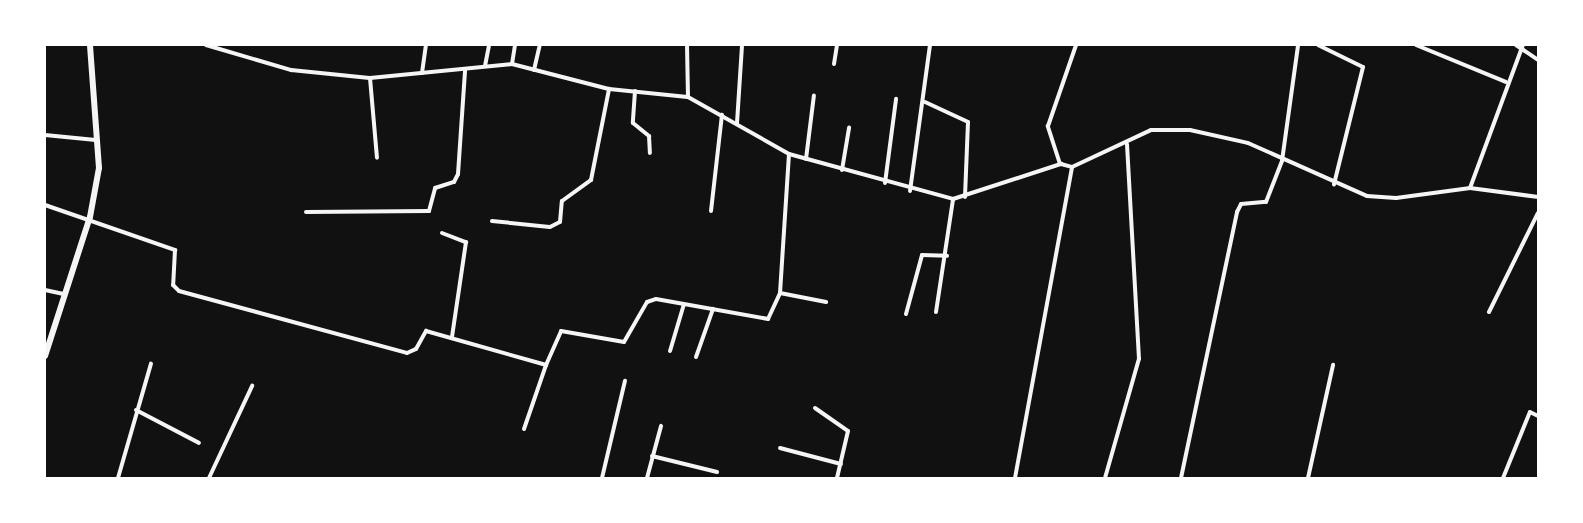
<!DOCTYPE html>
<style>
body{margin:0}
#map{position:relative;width:1583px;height:523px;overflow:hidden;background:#111;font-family:"Space Grotesk",sans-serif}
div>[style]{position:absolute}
.minor>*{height:4px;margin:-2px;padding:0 2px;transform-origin:2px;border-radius:2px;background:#f5f5f5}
.primary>*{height:6px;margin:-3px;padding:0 3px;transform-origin:3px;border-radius:3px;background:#f5f5f5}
span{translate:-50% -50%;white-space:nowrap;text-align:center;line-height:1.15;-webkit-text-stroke:4.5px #fff;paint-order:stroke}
.frame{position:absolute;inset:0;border:46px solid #fff;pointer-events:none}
</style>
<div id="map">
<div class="minor">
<div style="left:206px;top:45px;width:89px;rotate:16.4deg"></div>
<div style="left:291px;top:70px;width:79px;rotate:5.8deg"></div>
<div style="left:370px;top:78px;width:143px;rotate:-5.6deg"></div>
<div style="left:512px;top:64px;width:100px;rotate:14.5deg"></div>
<div style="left:609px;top:89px;width:79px;rotate:5.8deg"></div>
<div style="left:688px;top:97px;width:116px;rotate:29.4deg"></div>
<div style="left:789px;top:154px;width:170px;rotate:15.3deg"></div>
<div style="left:953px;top:199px;width:114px;rotate:-18deg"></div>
<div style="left:1061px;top:164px;width:11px;rotate:15deg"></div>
<div style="left:1072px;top:167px;width:87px;rotate:-25.1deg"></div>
<div style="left:1151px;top:130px;width:39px"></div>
<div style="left:1190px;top:130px;width:59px;rotate:12.6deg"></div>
<div style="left:1248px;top:143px;width:130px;rotate:24deg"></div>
<div style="left:1367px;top:196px;width:29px;rotate:4deg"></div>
<div style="left:1396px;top:198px;width:75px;rotate:-7.7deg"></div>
<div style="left:1470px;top:188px;width:69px;rotate:7.5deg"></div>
<div style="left:687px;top:45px;width:52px;rotate:88.9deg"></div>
<div style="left:1318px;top:45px;width:50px;rotate:26.1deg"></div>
<div style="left:1363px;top:67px;width:121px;rotate:103.9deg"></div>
<div style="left:1416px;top:45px;width:97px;rotate:22.3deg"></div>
<div style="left:1516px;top:45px;width:27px;rotate:34deg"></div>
<div style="left:512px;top:64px;width:19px;rotate:-81deg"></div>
<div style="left:834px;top:64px;width:19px;rotate:-81deg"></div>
<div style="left:485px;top:66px;width:21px;rotate:-79deg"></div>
<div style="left:534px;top:70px;width:26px;rotate:-77deg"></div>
<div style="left:422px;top:73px;width:28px;rotate:-82deg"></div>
<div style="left:370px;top:78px;width:80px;rotate:85deg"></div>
<div style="left:635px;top:91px;width:32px;rotate:94deg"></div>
<div style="left:633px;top:123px;width:21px;rotate:39deg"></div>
<div style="left:649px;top:136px;width:17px;rotate:87deg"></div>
<div style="left:925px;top:102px;width:47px;rotate:24.9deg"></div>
<div style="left:968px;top:122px;width:75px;rotate:92.3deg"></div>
<div style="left:737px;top:123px;width:78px;rotate:-86.3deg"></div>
<div style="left:45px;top:135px;width:51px;rotate:5.6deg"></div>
<div style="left:806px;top:159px;width:64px;rotate:-82.9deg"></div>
<div style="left:1060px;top:164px;width:40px;rotate:-108deg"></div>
<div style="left:1048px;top:126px;width:86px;rotate:-70.9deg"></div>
<div style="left:842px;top:170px;width:43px;rotate:-80.5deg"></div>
<div style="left:885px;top:183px;width:85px;rotate:-82.5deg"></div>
<div style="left:1470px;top:188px;width:153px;rotate:-69.7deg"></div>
<div style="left:910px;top:191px;width:147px;rotate:-82.2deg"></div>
<div style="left:45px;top:205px;width:138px;rotate:19.1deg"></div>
<div style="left:175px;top:250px;width:35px;rotate:93deg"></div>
<div style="left:173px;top:285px;width:8px;rotate:45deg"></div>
<div style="left:179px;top:291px;width:236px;rotate:15.2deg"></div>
<div style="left:407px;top:353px;width:10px;rotate:-24deg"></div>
<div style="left:416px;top:349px;width:21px;rotate:-61deg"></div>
<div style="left:426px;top:331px;width:125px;rotate:15.8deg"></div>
<div style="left:546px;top:365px;width:37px;rotate:-66deg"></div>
<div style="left:561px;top:331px;width:64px;rotate:9.9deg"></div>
<div style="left:624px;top:342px;width:46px;rotate:-60.1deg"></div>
<div style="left:647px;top:302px;width:9px;rotate:-18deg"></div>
<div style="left:656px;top:299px;width:114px;rotate:10.1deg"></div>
<div style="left:768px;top:319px;width:29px;rotate:-65deg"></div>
<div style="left:780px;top:293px;width:139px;rotate:-86.3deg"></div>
<div style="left:711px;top:211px;width:97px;rotate:-83.5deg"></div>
<div style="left:306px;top:212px;width:123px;rotate:-0.5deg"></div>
<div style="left:429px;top:211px;width:24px;rotate:-75deg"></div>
<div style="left:435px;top:188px;width:20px;rotate:-18deg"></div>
<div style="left:454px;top:182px;width:9px;rotate:-63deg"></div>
<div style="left:458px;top:174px;width:104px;rotate:-86.1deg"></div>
<div style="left:492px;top:221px;width:58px;rotate:5.9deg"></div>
<div style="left:550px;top:227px;width:11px;rotate:-27deg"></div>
<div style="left:560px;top:222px;width:21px;rotate:-85deg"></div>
<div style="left:562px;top:201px;width:36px;rotate:-36deg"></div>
<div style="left:591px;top:180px;width:93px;rotate:-78.8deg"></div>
<div style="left:442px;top:233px;width:26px;rotate:21deg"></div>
<div style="left:466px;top:242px;width:96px;rotate:98.4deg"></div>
<div style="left:45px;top:290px;width:19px;rotate:12deg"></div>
<div style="left:780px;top:293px;width:47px;rotate:11.1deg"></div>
<div style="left:936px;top:312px;width:114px;rotate:-81.4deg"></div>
<div style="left:1489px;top:312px;width:110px;rotate:-63.7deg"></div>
<div style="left:906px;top:314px;width:61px;rotate:-74.8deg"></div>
<div style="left:922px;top:255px;width:25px;rotate:2deg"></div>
<div style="left:670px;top:351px;width:49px;rotate:-73.4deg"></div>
<div style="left:696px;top:357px;width:51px;rotate:-70.5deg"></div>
<div style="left:815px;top:408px;width:40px;rotate:34.9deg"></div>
<div style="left:848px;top:431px;width:48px;rotate:103.2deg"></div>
<div style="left:136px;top:410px;width:71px;rotate:27.6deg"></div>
<div style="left:524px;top:429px;width:68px;rotate:-71deg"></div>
<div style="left:780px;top:448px;width:63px;rotate:14.7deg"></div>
<div style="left:652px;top:456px;width:67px;rotate:13.8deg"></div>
<div style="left:118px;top:478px;width:119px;rotate:-73.9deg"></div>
<div style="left:209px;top:478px;width:102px;rotate:-64.9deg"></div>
<div style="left:602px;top:478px;width:100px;rotate:-76.7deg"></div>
<div style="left:647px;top:478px;width:54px;rotate:-74.9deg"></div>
<div style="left:1015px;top:478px;width:316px;rotate:-79.6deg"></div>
<div style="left:1105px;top:478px;width:124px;rotate:-74.1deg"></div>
<div style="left:1139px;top:359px;width:215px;rotate:-93.2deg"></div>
<div style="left:1181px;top:478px;width:272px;rotate:-78.1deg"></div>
<div style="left:1237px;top:212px;width:9px;rotate:-63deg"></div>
<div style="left:1241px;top:204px;width:25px;rotate:-5deg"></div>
<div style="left:1266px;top:202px;width:44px;rotate:-68.7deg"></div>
<div style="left:1282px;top:161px;width:117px;rotate:-82.1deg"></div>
<div style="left:1308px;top:478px;width:116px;rotate:-77.5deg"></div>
<div style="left:1503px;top:478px;width:71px;rotate:-67.8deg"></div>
<div style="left:1530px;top:412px;width:9px;rotate:27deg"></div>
</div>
<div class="primary">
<div style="left:45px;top:356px;width:146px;rotate:-72.1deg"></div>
<div style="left:90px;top:217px;width:50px;rotate:-79.6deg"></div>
<div style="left:99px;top:168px;width:123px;rotate:-94.2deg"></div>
</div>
<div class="frame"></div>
</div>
